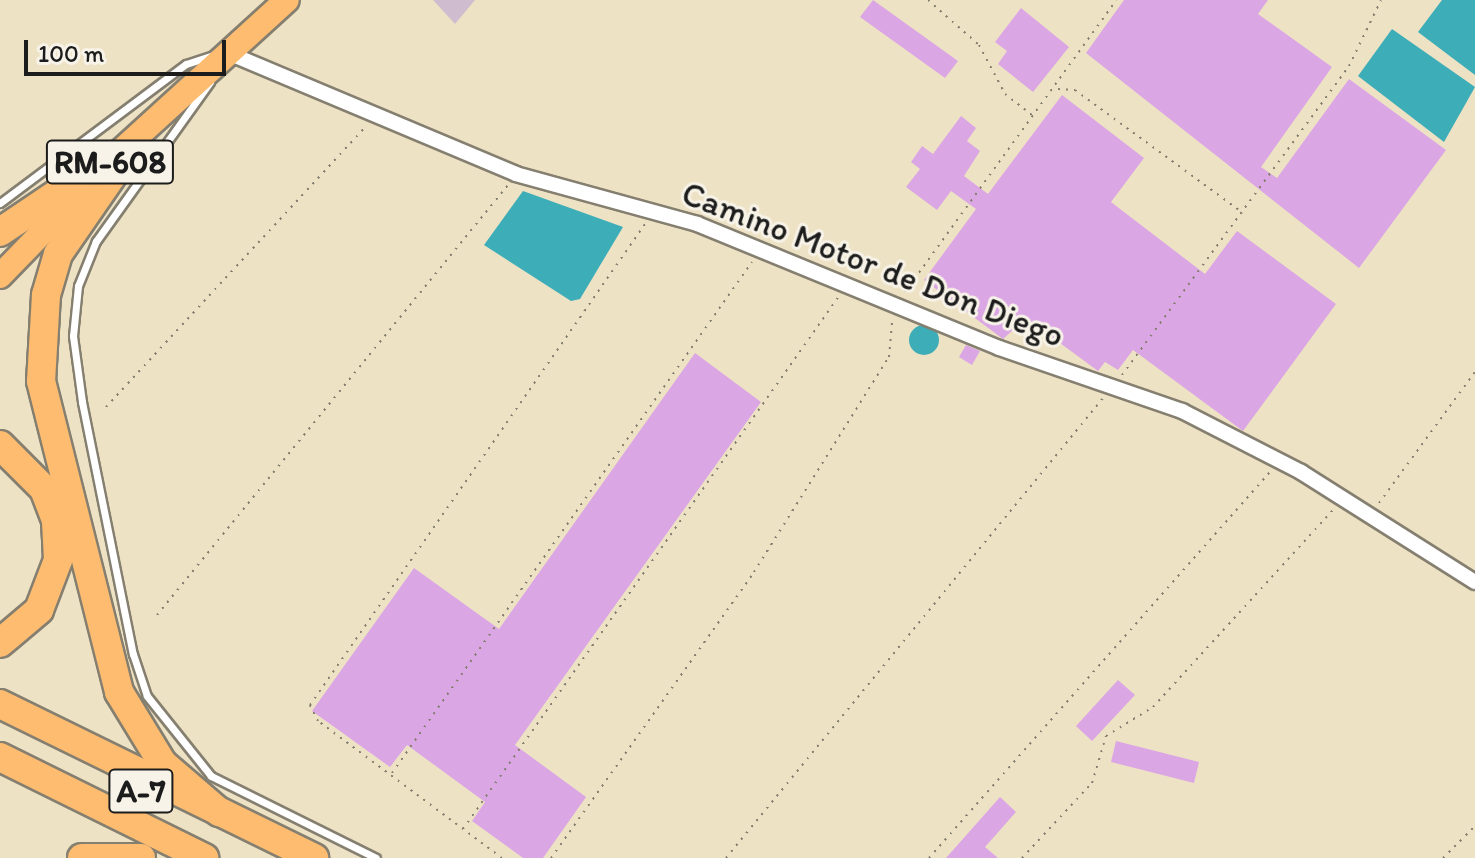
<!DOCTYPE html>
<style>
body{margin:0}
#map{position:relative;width:1475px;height:858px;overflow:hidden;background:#eee2c5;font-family:Itim,sans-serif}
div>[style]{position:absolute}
.industrial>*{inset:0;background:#cfbdcf}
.water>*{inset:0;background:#3dadb8}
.round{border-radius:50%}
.building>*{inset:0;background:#dba6e4}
.path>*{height:2px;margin-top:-1px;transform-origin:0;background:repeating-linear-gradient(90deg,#857f70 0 2px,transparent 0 8px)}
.roads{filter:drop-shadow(2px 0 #857f70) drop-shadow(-2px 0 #857f70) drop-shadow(0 2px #857f70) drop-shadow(0 -2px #857f70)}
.service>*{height:7px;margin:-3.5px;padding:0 3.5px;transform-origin:3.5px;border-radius:3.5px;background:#fff}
.minor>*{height:14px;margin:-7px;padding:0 7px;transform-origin:7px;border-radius:7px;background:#fff}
.primary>*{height:24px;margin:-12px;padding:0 12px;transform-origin:12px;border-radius:12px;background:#febc70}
.motorway>*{height:28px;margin:-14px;padding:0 14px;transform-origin:14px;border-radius:14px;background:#febc70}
span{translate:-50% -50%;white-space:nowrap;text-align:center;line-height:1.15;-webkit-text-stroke:6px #f7f3e8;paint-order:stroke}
.shield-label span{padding:2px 6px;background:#f7f3e8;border:2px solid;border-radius:6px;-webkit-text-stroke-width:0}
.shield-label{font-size:32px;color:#1c1c1c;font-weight:700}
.street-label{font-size:34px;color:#1c1c1c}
.scale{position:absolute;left:24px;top:40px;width:202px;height:36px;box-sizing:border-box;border:4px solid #1c1c1c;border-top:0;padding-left:10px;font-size:24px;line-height:28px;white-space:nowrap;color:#1c1c1c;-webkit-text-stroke:6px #f7f3e8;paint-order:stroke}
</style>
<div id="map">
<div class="industrial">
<div style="clip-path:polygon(433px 0,475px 0,455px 24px)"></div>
</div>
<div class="water">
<div style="clip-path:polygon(1442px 0,1475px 0,1475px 75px,1418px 32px)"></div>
<div style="clip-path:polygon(1392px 29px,1475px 87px,1444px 142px,1358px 76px)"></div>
<div style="clip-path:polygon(523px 191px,623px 227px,580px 299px,571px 301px,484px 245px)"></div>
<div class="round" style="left:909px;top:325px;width:30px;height:30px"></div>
</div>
<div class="building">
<div style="clip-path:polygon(873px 0,958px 61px,945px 78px,860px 17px)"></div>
<div style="clip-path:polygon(1124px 0,1268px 0,1258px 14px,1332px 67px,1261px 167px,1277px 178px,1349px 79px,1446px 150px,1359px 268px,1086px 53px)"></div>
<div style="clip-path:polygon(1021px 8px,1069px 47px,1033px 92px,998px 64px,1007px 51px,995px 42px)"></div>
<div style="clip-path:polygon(1062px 95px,1144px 158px,1111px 202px,1205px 274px,1237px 231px,1336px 304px,1243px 431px,1133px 350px,1118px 370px,1105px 362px,1098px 371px,1026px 318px,1003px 339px,924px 280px,976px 209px,951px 191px,937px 210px,906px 187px,920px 169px,911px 162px,922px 146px,933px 154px,961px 116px,976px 128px,967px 141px,980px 151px,964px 176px,988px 194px)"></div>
<div style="clip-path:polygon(966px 345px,980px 351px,972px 365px,959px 357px)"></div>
<div style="clip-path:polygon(695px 353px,761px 402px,515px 745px,586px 797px,543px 858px,523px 858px,472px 821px,485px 802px,407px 745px,390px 767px,312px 711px,414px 568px,499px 629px)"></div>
<div style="clip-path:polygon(1118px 680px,1135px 695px,1092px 741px,1076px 726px)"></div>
<div style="clip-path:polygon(1116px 741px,1199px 762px,1194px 783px,1111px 762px)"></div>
<div style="clip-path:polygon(1000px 797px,1016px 812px,985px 847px,998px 858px,946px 858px)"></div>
</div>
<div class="path">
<div style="left:928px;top:0;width:68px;rotate:41.4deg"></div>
<div style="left:979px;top:45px;width:55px;rotate:62deg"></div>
<div style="left:1005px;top:94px;width:39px;rotate:38deg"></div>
<div style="left:1058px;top:89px;width:17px;rotate:3deg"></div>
<div style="left:1075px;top:90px;width:208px;rotate:36.2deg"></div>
<div style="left:905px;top:292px;width:360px;rotate:-54.1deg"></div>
<div style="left:1122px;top:375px;width:383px;rotate:-53.7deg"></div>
<div style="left:1349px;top:66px;width:73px;rotate:-64.1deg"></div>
<div style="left:106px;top:407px;width:383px;rotate:-47.2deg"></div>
<div style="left:1379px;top:503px;width:162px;rotate:-53.8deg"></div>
<div style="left:157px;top:615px;width:555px;rotate:-50.78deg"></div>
<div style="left:392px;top:773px;width:625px;rotate:-54.84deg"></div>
<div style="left:463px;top:829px;width:652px;rotate:-54.8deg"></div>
<div style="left:502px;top:858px;width:229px;rotate:-143.3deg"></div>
<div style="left:318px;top:721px;width:18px;rotate:-117deg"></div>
<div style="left:310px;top:705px;width:586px;rotate:-55.14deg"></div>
<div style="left:551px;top:858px;width:351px;rotate:-54.6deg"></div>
<div style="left:754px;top:572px;width:254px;rotate:-57.9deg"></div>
<div style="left:889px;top:357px;width:38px;rotate:-85deg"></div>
<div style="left:726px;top:858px;width:595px;rotate:-50.66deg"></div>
<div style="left:929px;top:858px;width:514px;rotate:-48.55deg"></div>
<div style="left:1022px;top:858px;width:103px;rotate:-47deg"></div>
<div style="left:1092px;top:783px;width:49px;rotate:-73.4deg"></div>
<div style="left:1106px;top:736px;width:55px;rotate:-31.7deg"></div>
<div style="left:1153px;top:707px;width:267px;rotate:-47.6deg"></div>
<div style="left:1443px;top:858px;width:45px;rotate:-45deg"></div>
</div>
<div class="roads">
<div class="service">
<div style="left:210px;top:82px;width:196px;rotate:125.6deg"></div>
<div style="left:96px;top:241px;width:48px;rotate:111.8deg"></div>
<div style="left:78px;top:286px;width:50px;rotate:95.7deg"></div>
<div style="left:73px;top:336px;width:67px;rotate:82.2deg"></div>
<div style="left:82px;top:402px;width:257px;rotate:78.6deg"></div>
<div style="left:133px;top:654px;width:44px;rotate:71.6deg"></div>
<div style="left:147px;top:696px;width:102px;rotate:51.3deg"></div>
<div style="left:211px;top:776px;width:184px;rotate:26.4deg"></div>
<div style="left:0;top:203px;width:232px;rotate:-36.8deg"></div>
<div style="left:186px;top:64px;width:32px;rotate:-18deg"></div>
</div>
<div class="minor">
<div style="left:226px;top:52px;width:315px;rotate:22.8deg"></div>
<div style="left:516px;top:174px;width:188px;rotate:15.4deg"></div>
<div style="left:697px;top:224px;width:326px;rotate:22.3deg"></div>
<div style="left:999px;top:348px;width:194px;rotate:19deg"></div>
<div style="left:1182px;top:411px;width:134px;rotate:27.1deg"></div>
<div style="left:1301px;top:472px;width:206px;rotate:32.3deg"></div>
</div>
<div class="primary">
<div style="left:0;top:276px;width:174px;rotate:-45.9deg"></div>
<div style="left:121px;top:151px;width:224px;rotate:-42.3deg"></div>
</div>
<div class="motorway">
<div style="left:125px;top:157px;width:118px;rotate:124.6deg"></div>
<div style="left:58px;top:254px;width:43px;rotate:106.3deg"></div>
<div style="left:46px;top:295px;width:86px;rotate:93.3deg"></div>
<div style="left:41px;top:381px;width:321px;rotate:75.9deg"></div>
<div style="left:119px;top:692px;width:84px;rotate:58.6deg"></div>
<div style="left:163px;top:764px;width:74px;rotate:40.6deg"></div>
<div style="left:0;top:232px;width:136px;rotate:-33.9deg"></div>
<div style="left:0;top:445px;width:62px;rotate:45deg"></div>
<div style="left:44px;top:489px;width:34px;rotate:69deg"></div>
<div style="left:56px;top:521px;width:39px;rotate:87deg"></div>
<div style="left:58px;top:560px;width:53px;rotate:110.8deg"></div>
<div style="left:39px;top:610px;width:51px;rotate:139.8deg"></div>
<div style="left:0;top:704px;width:350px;rotate:26.1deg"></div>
<div style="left:0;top:757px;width:228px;rotate:26.3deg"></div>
<div style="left:82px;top:858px;width:59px"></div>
</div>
</div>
<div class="shield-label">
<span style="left:110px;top:162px">RM-608</span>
<span style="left:141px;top:791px">A-7</span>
</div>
<div class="street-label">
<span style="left:873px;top:264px;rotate:21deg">Camino Motor de Don Diego</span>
</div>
<div class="scale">100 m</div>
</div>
